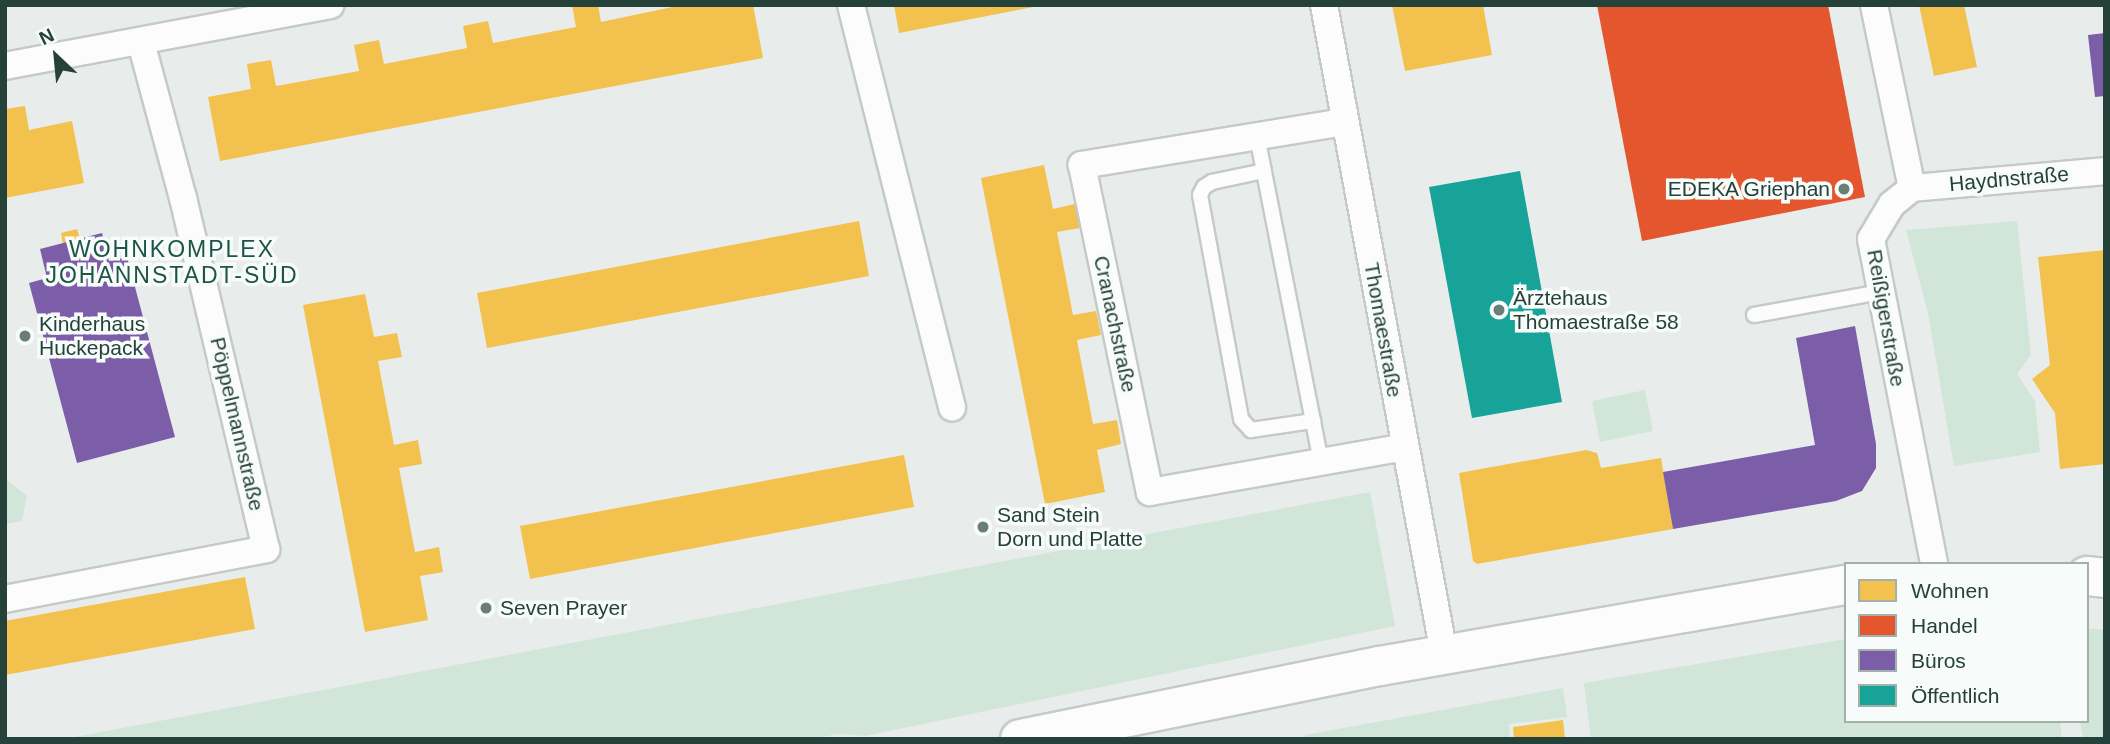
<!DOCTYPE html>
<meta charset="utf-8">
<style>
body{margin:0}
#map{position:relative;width:2110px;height:744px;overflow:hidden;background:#e8edeb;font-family:Arial,sans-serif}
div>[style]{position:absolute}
.green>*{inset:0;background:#d1e6d8}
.homes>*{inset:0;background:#f2c14e}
.shops>*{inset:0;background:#e4572e}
.offices>*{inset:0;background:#7b5ea7}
.public>*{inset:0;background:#17a398}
.roads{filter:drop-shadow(2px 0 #c5cac8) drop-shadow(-2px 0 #c5cac8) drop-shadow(0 2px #c5cac8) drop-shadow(0 -2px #c5cac8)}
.lane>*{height:14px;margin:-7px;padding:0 7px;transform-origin:7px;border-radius:7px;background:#fcfcfc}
.street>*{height:26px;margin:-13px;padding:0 13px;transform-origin:13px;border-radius:13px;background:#fcfcfc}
.secondary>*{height:38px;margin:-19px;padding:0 19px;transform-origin:19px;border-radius:19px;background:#fcfcfc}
.dots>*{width:19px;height:19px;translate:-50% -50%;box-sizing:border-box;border:4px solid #f7fbf9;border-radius:50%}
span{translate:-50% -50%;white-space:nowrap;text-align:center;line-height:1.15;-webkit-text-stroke:7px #f7fbf9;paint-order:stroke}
.street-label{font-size:21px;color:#24423a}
.poi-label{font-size:21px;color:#24423a}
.right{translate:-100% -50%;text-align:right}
.left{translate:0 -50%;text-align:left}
.neighbourhood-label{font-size:23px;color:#1f5548;letter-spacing:2px}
.frame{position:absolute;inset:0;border:7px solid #24423a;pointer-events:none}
.legend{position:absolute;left:1844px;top:562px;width:245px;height:161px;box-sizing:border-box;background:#f7fbf9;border:2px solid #a3b1ad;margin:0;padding:9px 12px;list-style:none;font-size:21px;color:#24423a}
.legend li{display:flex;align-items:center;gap:14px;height:35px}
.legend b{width:35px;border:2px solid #a3b1ad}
.north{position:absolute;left:21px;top:21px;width:70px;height:70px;-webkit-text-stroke:5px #f7fbf9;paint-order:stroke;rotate:334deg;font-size:19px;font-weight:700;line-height:28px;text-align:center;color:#24423a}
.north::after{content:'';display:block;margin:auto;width:24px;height:32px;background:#24423a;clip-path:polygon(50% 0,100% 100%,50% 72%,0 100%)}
</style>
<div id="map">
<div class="green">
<div style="clip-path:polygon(2017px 221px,2031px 355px,2017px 374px,2035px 401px,2040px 452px,1954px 466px,1928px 313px,1906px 230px)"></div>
<div style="clip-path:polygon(1645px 390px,1653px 431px,1600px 442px,1592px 401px)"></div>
<div style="clip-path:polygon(5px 479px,27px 496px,22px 521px,5px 524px)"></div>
<div style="clip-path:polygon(1370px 492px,1395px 626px,865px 736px,837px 734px,814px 739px,64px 739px)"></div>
<div style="clip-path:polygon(2087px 628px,2105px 630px,2105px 739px,2083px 739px,2080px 721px,2087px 721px)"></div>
<div style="clip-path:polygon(1846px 639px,1846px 721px,2060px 721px,2062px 739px,1591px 739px,1584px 683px)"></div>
<div style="clip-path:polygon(1563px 688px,1567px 717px,1509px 724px,1510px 739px,1306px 739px,1305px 735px)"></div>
</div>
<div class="homes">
<div style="clip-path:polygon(572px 5px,598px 5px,601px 22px,682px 5px,753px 5px,763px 58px,220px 161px,208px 97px,251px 89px,247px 64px,271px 60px,276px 86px,359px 71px,354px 45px,379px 40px,384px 64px,467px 48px,463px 26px,488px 21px,493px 43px,576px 27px)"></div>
<div style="clip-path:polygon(894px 5px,1033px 5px,1033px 7px,899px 33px)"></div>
<div style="clip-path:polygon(1392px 5px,1483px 5px,1492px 55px,1405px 71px)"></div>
<div style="clip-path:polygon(1919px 5px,1964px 5px,1977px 67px,1934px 76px)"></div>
<div style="clip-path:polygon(25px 106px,29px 130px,72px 121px,84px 183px,5px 198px,5px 109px)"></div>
<div style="clip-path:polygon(1044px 165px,1053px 209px,1075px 204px,1080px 228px,1057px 232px,1073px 315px,1096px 311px,1101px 335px,1077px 340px,1093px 424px,1117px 420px,1121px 444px,1097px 450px,1105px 492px,1045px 504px,981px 178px)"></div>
<div style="clip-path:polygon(859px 221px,869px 276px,487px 348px,477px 293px)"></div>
<div style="clip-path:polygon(77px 229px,80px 239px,63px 244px,61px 233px)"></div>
<div style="clip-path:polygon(2105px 250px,2105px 464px,2060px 469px,2055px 413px,2032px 379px,2050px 365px,2038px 257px)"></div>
<div style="clip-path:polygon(365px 294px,374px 337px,397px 333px,402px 357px,378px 361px,394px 445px,418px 440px,422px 464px,399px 468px,415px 552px,439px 547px,443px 572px,420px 576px,428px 620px,365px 632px,303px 305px)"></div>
<div style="clip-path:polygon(1586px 450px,1597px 453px,1601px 468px,1661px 458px,1673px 529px,1477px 564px,1473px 561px,1459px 473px)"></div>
<div style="clip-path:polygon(904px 455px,914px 507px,530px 579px,520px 526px)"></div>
<div style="clip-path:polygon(245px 577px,255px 629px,5px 675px,5px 621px)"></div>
<div style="clip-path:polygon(1563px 720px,1565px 739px,1514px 739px,1513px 727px)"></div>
</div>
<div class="shops">
<div style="clip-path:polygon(1597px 5px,1828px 5px,1865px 197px,1642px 241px)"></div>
</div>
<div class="offices">
<div style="clip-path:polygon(2105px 33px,2105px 96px,2095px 97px,2088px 35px)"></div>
<div style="clip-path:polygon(102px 233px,109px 261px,127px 257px,175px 437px,77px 463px,29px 283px,47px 278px,40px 249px)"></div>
<div style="clip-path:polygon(1855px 326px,1876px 444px,1876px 468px,1862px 491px,1836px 501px,1673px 529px,1663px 472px,1815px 445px,1796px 338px)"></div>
</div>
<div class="public">
<div style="clip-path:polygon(1520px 171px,1562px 402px,1472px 418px,1429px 187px)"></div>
</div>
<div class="roads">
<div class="lane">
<div style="left:1257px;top:136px;width:331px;rotate:78.9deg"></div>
<div style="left:1264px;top:171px;width:53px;rotate:168.1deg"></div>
<div style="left:1212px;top:182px;width:9px;rotate:148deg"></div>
<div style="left:1204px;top:187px;width:9px;rotate:117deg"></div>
<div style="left:1200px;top:195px;width:228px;rotate:79.6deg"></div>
<div style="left:1241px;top:419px;width:15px;rotate:48deg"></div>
<div style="left:1251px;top:430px;width:63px;rotate:-8.3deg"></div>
<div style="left:1754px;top:315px;width:128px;rotate:-10.3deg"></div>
</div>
<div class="street">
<div style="left:851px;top:5px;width:415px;rotate:75.9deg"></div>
<div style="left:1324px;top:5px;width:660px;rotate:79.52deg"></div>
<div style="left:1874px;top:5px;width:187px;rotate:78.3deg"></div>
<div style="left:5px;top:66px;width:331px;rotate:-10.6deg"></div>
<div style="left:1344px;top:122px;width:266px;rotate:170.7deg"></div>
<div style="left:1082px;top:165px;width:334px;rotate:78.3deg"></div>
<div style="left:1150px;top:492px;width:258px;rotate:-10deg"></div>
<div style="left:1912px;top:188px;width:26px;rotate:141deg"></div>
<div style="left:1892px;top:204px;width:41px;rotate:121deg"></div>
<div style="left:1871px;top:239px;width:331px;rotate:79deg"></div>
<div style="left:1912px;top:188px;width:194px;rotate:-5deg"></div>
<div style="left:5px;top:599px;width:266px;rotate:-10.8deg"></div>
<div style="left:266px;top:549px;width:361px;rotate:-103.3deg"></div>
<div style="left:183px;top:198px;width:162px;rotate:-105.1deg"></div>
</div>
<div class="secondary">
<div style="left:2087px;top:576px;width:18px;rotate:6deg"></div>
<div style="left:1020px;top:739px;width:367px;rotate:-11.5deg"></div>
<div style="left:1380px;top:666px;width:473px;rotate:-9.9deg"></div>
</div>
</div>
<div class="dots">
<div style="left:1844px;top:189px;background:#697e78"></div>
<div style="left:1499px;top:310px;background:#697e78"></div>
<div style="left:25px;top:336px;background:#697e78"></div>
<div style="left:983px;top:527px;background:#697e78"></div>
<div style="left:486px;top:608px;background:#697e78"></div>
</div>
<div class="street-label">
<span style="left:2009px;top:179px;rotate:-5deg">Haydnstraße</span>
<span style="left:1886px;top:318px;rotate:80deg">Reißigerstraße</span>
<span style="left:1115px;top:324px;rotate:78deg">Cranachstraße</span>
<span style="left:1383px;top:330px;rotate:80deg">Thomaestraße</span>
<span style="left:237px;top:424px;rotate:77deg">Pöppelmannstraße</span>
</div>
<div class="poi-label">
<span class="right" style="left:1830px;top:189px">EDEKA Griephan</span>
<span class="left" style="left:1513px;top:310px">Ärztehaus<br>Thomaestraße 58</span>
<span class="left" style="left:39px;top:336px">Kinderhaus<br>Huckepack</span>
<span class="left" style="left:997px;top:527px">Sand Stein<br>Dorn und Platte</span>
<span class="left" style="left:500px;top:608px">Seven Prayer</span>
</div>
<div class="neighbourhood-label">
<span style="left:172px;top:262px">WOHNKOMPLEX<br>JOHANNSTADT-SÜD</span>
</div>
<div class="frame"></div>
<ul class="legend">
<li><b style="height:19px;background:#f2c14e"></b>Wohnen</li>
<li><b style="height:19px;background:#e4572e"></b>Handel</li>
<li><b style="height:19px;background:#7b5ea7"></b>Büros</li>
<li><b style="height:19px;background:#17a398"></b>Öffentlich</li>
</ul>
<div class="north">N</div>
</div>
